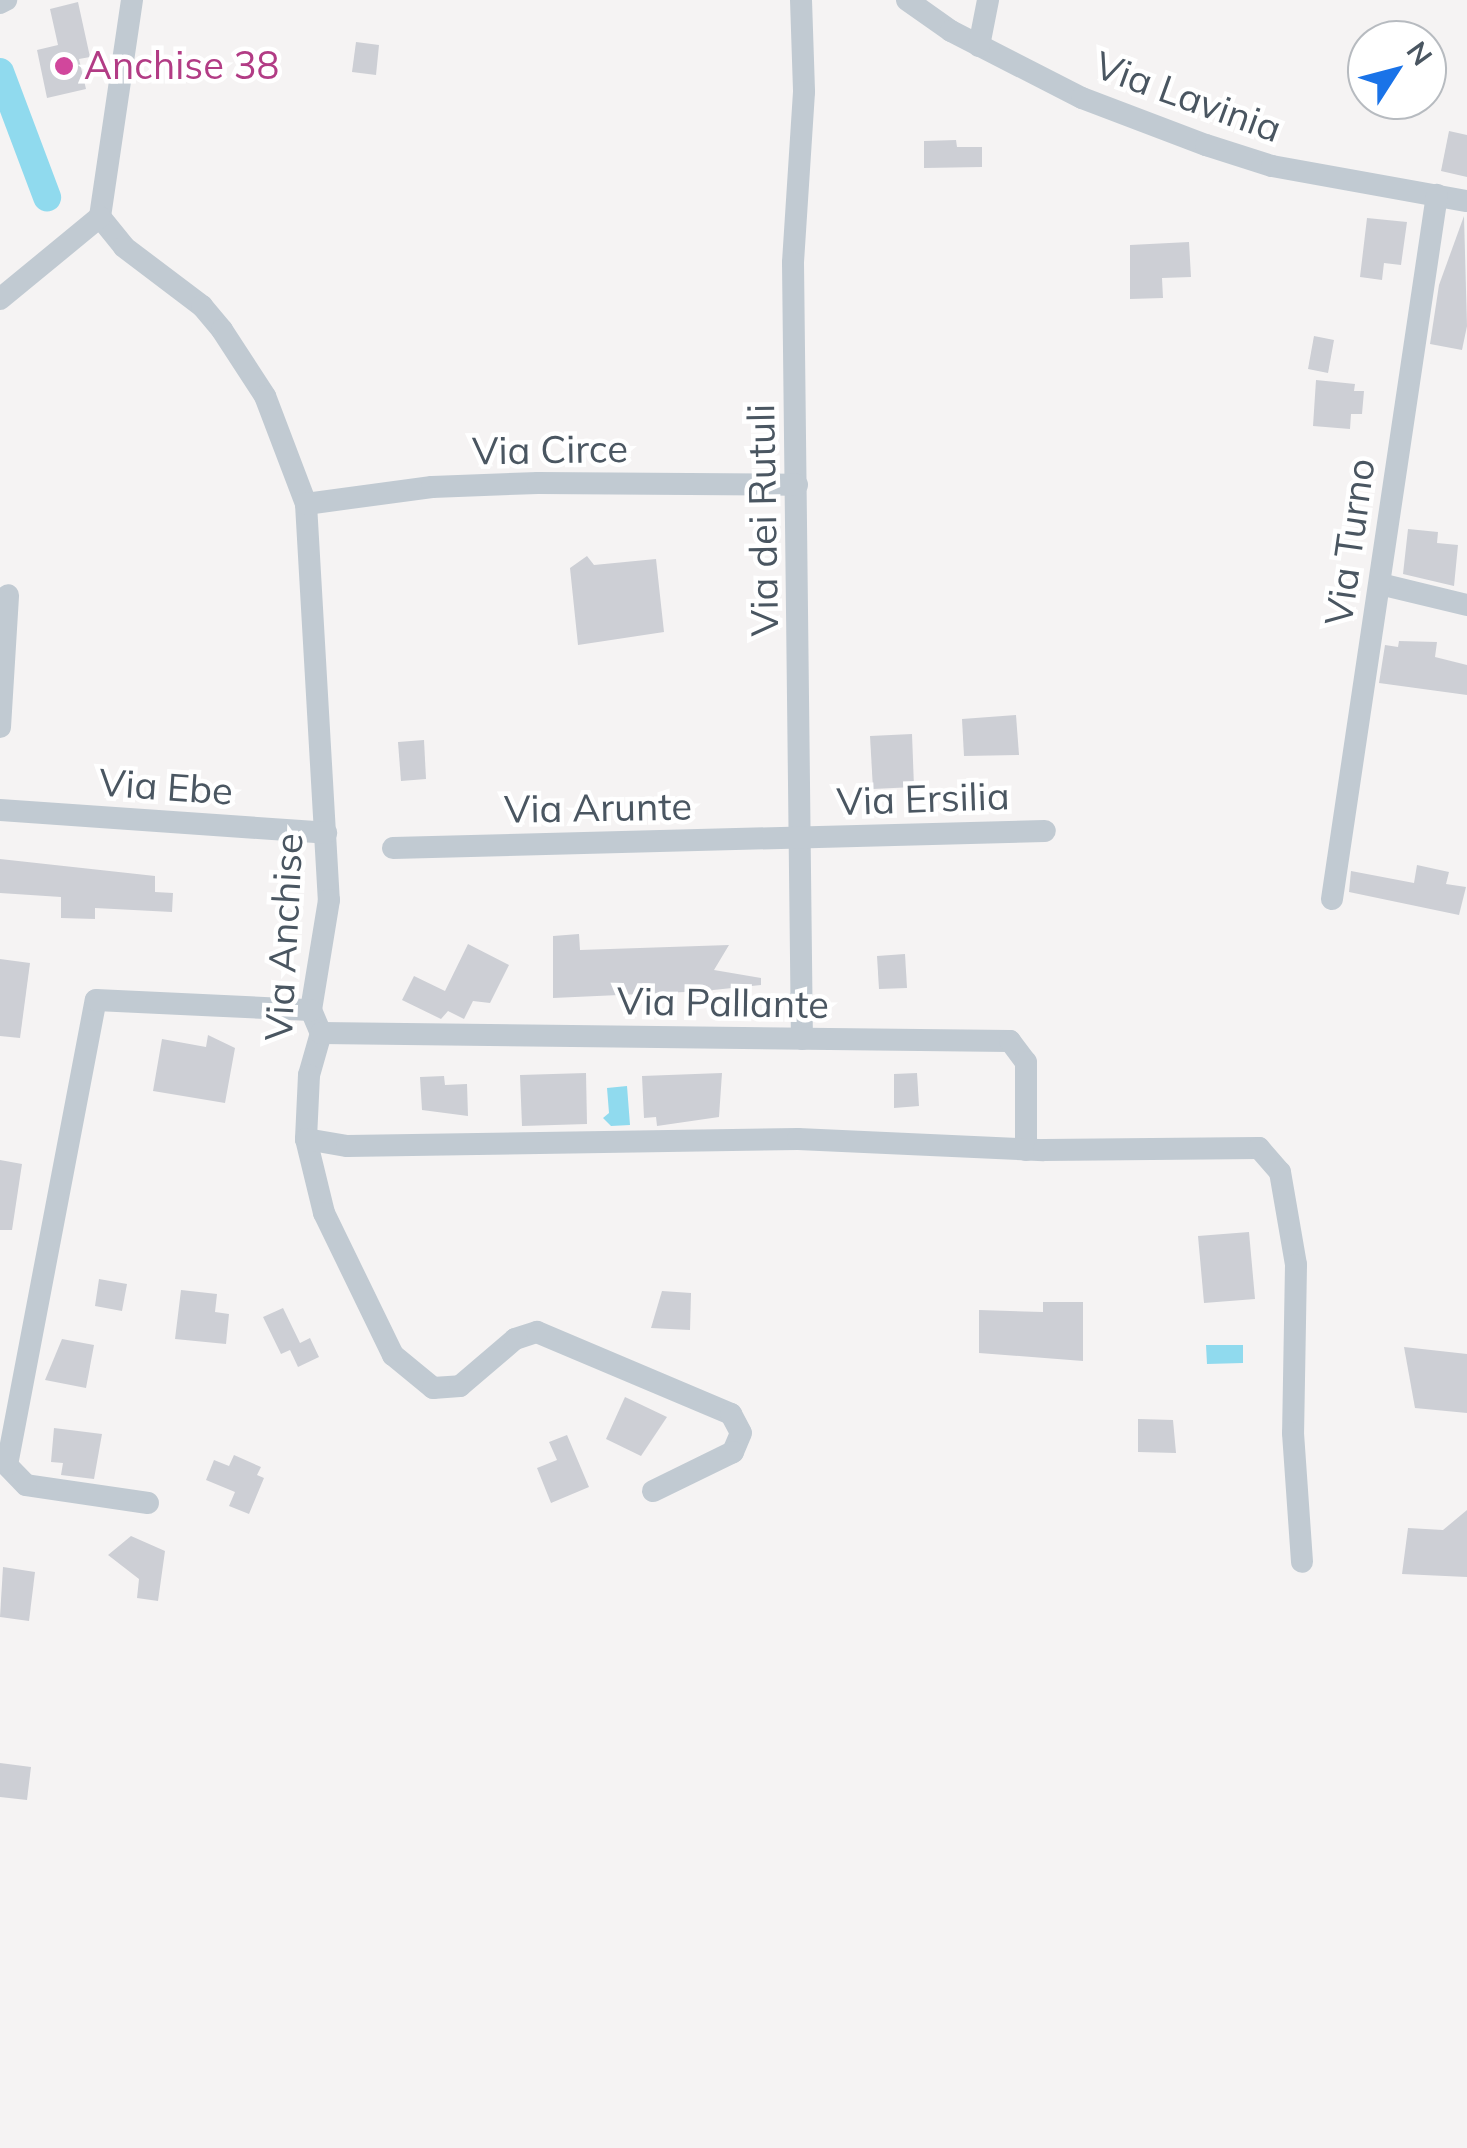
<!DOCTYPE html>
<style>
body{margin:0}
#map{position:relative;width:1467px;height:2148px;overflow:hidden;background:#f5f3f3;font-family:Mulish,sans-serif}
div>[style]{position:absolute}
.water>*{inset:0;background:#90daee}
.canal>*{height:28px;margin:-14px;padding:0 14px;transform-origin:14px;border-radius:14px;background:#90daee}
.building>*{inset:0;background:#cdcfd5}
.street>*{height:22px;margin:-11px;padding:0 11px;transform-origin:11px;border-radius:11px;background:#c1cad2}
.dots>*{width:28px;height:28px;translate:-50% -50%;box-sizing:border-box;border:5px solid #fff;border-radius:50%}
span{translate:-50% -50%;white-space:nowrap;text-align:center;line-height:1.15;-webkit-text-stroke:9px #fff;paint-order:stroke}
.hotel-label{font-size:38px;color:#b23c85}
.left{translate:0 -50%;text-align:left}
.street-label{font-size:38px;color:#4a5661}
.north{position:absolute;left:1347px;top:20px;width:100px;height:100px;box-sizing:border-box;background:#fff;border:2px solid #b7bbc0;border-radius:50%;rotate:54deg;font-size:28px;font-weight:700;line-height:40px;text-align:center;color:#4a5661}
.north::after{content:'';display:block;margin:auto;width:35px;height:45px;background:#1a73e8;clip-path:polygon(50% 0,100% 100%,50% 72%,0 100%)}
</style>
<div id="map">
<div class="water">
<div style="clip-path:polygon(627px 1086px,630px 1125px,611px 1126px,603px 1118px,609px 1113px,607px 1088px)"></div>
<div style="clip-path:polygon(1206px 1345px,1243px 1345px,1243px 1363px,1207px 1364px)"></div>
</div>
<div class="canal">
<div style="left:0;top:72px;width:134px;rotate:69.4deg"></div>
</div>
<div class="building">
<div style="clip-path:polygon(78px 2px,90px 57px,79px 59px,86px 89px,47px 98px,37px 50px,58px 45px,50px 9px)"></div>
<div style="clip-path:polygon(356px 42px,379px 45px,376px 75px,352px 72px)"></div>
<div style="clip-path:polygon(1449px 131px,1467px 135px,1467px 177px,1441px 171px)"></div>
<div style="clip-path:polygon(956px 140px,957px 147px,982px 147px,982px 167px,924px 168px,924px 141px)"></div>
<div style="clip-path:polygon(1464px 216px,1467px 326px,1462px 350px,1430px 344px,1439px 285px)"></div>
<div style="clip-path:polygon(1367px 218px,1407px 222px,1401px 265px,1384px 263px,1382px 280px,1360px 277px)"></div>
<div style="clip-path:polygon(1189px 242px,1191px 277px,1162px 278px,1163px 298px,1130px 299px,1130px 245px)"></div>
<div style="clip-path:polygon(1314px 336px,1334px 340px,1328px 373px,1308px 369px)"></div>
<div style="clip-path:polygon(1316px 380px,1355px 384px,1354px 391px,1364px 391px,1362px 414px,1351px 414px,1350px 429px,1313px 426px)"></div>
<div style="clip-path:polygon(1408px 529px,1438px 532px,1437px 543px,1458px 545px,1454px 586px,1403px 574px)"></div>
<div style="clip-path:polygon(587px 556px,594px 565px,656px 559px,664px 632px,578px 645px,570px 568px)"></div>
<div style="clip-path:polygon(1399px 641px,1437px 642px,1435px 657px,1467px 665px,1467px 695px,1379px 683px,1385px 645px,1398px 647px)"></div>
<div style="clip-path:polygon(1016px 715px,1019px 755px,964px 756px,962px 719px)"></div>
<div style="clip-path:polygon(912px 734px,914px 787px,873px 789px,870px 736px)"></div>
<div style="clip-path:polygon(424px 740px,426px 779px,401px 781px,398px 742px)"></div>
<div style="clip-path:polygon(0 859px,155px 876px,155px 892px,173px 893px,172px 912px,95px 908px,95px 919px,61px 918px,61px 897px,0 893px)"></div>
<div style="clip-path:polygon(1417px 865px,1449px 872px,1446px 884px,1466px 887px,1459px 915px,1349px 892px,1351px 871px,1414px 883px)"></div>
<div style="clip-path:polygon(579px 934px,580px 950px,729px 945px,714px 970px,761px 978px,761px 985px,713px 990px,686px 1003px,685px 992px,553px 998px,553px 936px)"></div>
<div style="clip-path:polygon(468px 944px,509px 965px,490px 1003px,473px 1001px,464px 1019px,448px 1011px,441px 1019px,402px 1000px,414px 976px,445px 991px)"></div>
<div style="clip-path:polygon(905px 954px,907px 988px,879px 989px,877px 956px)"></div>
<div style="clip-path:polygon(0 959px,30px 963px,20px 1038px,0 1036px)"></div>
<div style="clip-path:polygon(208px 1035px,235px 1048px,225px 1103px,153px 1091px,162px 1039px,206px 1047px)"></div>
<div style="clip-path:polygon(586px 1073px,587px 1124px,522px 1126px,520px 1075px)"></div>
<div style="clip-path:polygon(722px 1073px,719px 1117px,657px 1126px,656px 1117px,644px 1118px,642px 1076px)"></div>
<div style="clip-path:polygon(917px 1073px,919px 1106px,894px 1108px,894px 1074px)"></div>
<div style="clip-path:polygon(444px 1076px,445px 1085px,467px 1084px,468px 1116px,422px 1110px,420px 1077px)"></div>
<div style="clip-path:polygon(0 1160px,22px 1164px,12px 1230px,0 1230px)"></div>
<div style="clip-path:polygon(1249px 1232px,1255px 1299px,1204px 1303px,1198px 1236px)"></div>
<div style="clip-path:polygon(99px 1279px,127px 1284px,122px 1311px,95px 1306px)"></div>
<div style="clip-path:polygon(181px 1290px,217px 1294px,215px 1312px,229px 1314px,226px 1344px,175px 1339px)"></div>
<div style="clip-path:polygon(662px 1291px,691px 1293px,690px 1330px,651px 1328px)"></div>
<div style="clip-path:polygon(1043px 1302px,1083px 1302px,1083px 1361px,979px 1353px,979px 1310px,1043px 1312px)"></div>
<div style="clip-path:polygon(283px 1308px,300px 1343px,310px 1338px,319px 1357px,298px 1367px,290px 1350px,281px 1354px,263px 1317px)"></div>
<div style="clip-path:polygon(62px 1339px,94px 1345px,86px 1388px,45px 1380px)"></div>
<div style="clip-path:polygon(1404px 1347px,1467px 1354px,1467px 1413px,1415px 1408px)"></div>
<div style="clip-path:polygon(625px 1397px,667px 1417px,641px 1456px,606px 1439px)"></div>
<div style="clip-path:polygon(1138px 1419px,1173px 1420px,1176px 1453px,1138px 1452px)"></div>
<div style="clip-path:polygon(54px 1428px,102px 1434px,94px 1479px,61px 1475px,63px 1463px,51px 1462px)"></div>
<div style="clip-path:polygon(567px 1435px,589px 1487px,551px 1503px,537px 1468px,557px 1460px,549px 1442px)"></div>
<div style="clip-path:polygon(234px 1455px,261px 1467px,257px 1475px,264px 1478px,249px 1514px,229px 1506px,235px 1492px,206px 1480px,214px 1460px,229px 1466px)"></div>
<div style="clip-path:polygon(1467px 1510px,1467px 1577px,1402px 1574px,1408px 1528px,1443px 1530px)"></div>
<div style="clip-path:polygon(131px 1536px,165px 1551px,158px 1601px,137px 1598px,139px 1579px,108px 1555px)"></div>
<div style="clip-path:polygon(3px 1567px,35px 1572px,29px 1621px,0 1617px)"></div>
<div style="clip-path:polygon(0 1763px,31px 1767px,27px 1800px,0 1797px)"></div>
</div>
<div class="street">
<div style="left:132px;top:0;width:219px;rotate:98.4deg"></div>
<div style="left:100px;top:217px;width:38px;rotate:51deg"></div>
<div style="left:124px;top:247px;width:98px;rotate:37.1deg"></div>
<div style="left:202px;top:306px;width:31px;rotate:50deg"></div>
<div style="left:222px;top:330px;width:79px;rotate:56.9deg"></div>
<div style="left:265px;top:396px;width:116px;rotate:69.2deg"></div>
<div style="left:306px;top:504px;width:397px;rotate:86.7deg"></div>
<div style="left:329px;top:900px;width:111px;rotate:99.3deg"></div>
<div style="left:311px;top:1010px;width:25px;rotate:67deg"></div>
<div style="left:321px;top:1033px;width:44px;rotate:105.9deg"></div>
<div style="left:309px;top:1075px;width:64px;rotate:92.7deg"></div>
<div style="left:306px;top:1139px;width:76px;rotate:76.3deg"></div>
<div style="left:324px;top:1213px;width:158px;rotate:64.1deg"></div>
<div style="left:393px;top:1355px;width:52px;rotate:39.5deg"></div>
<div style="left:433px;top:1388px;width:27px;rotate:-4deg"></div>
<div style="left:460px;top:1386px;width:72px;rotate:-40.5deg"></div>
<div style="left:515px;top:1339px;width:23px;rotate:-18deg"></div>
<div style="left:537px;top:1332px;width:211px;rotate:22.9deg"></div>
<div style="left:731px;top:1414px;width:21px;rotate:62deg"></div>
<div style="left:741px;top:1433px;width:21px;rotate:113deg"></div>
<div style="left:733px;top:1452px;width:89px;rotate:154deg"></div>
<div style="left:801px;top:0;width:92px;rotate:88.1deg"></div>
<div style="left:804px;top:92px;width:171px;rotate:93.7deg"></div>
<div style="left:793px;top:263px;width:776px;rotate:89.34deg"></div>
<div style="left:907px;top:0;width:54px;rotate:35.2deg"></div>
<div style="left:951px;top:31px;width:147px;rotate:27.1deg"></div>
<div style="left:1082px;top:98px;width:133px;rotate:20.8deg"></div>
<div style="left:1206px;top:145px;width:69px;rotate:17.7deg"></div>
<div style="left:1272px;top:166px;width:198px;rotate:10.2deg"></div>
<div style="left:0;top:3px;width:7px;rotate:-27deg"></div>
<div style="left:979px;top:46px;width:47px;rotate:-78.9deg"></div>
<div style="left:0;top:299px;width:129px;rotate:-39.4deg"></div>
<div style="left:306px;top:504px;width:127px;rotate:-7.7deg"></div>
<div style="left:432px;top:487px;width:106px;rotate:-2.2deg"></div>
<div style="left:538px;top:483px;width:259px;rotate:0.4deg"></div>
<div style="left:1380px;top:584px;width:89px;rotate:13.6deg"></div>
<div style="left:0;top:727px;width:132px;rotate:-86.5deg"></div>
<div style="left:0;top:810px;width:327px;rotate:4deg"></div>
<div style="left:393px;top:848px;width:652px;rotate:-1.49deg"></div>
<div style="left:1332px;top:899px;width:712px;rotate:-81.52deg"></div>
<div style="left:321px;top:1033px;width:689px;rotate:0.67deg"></div>
<div style="left:1010px;top:1041px;width:26px;rotate:53deg"></div>
<div style="left:1026px;top:1062px;width:88px;rotate:90deg"></div>
<div style="left:306px;top:1139px;width:42px;rotate:9.7deg"></div>
<div style="left:347px;top:1146px;width:451px;rotate:-0.9deg"></div>
<div style="left:798px;top:1139px;width:246px;rotate:2.6deg"></div>
<div style="left:1044px;top:1150px;width:215px;rotate:-0.5deg"></div>
<div style="left:1259px;top:1148px;width:32px;rotate:49deg"></div>
<div style="left:1280px;top:1172px;width:94px;rotate:80.2deg"></div>
<div style="left:1296px;top:1265px;width:168px;rotate:91deg"></div>
<div style="left:1293px;top:1433px;width:129px;rotate:86deg"></div>
<div style="left:148px;top:1503px;width:123px;rotate:-171.6deg"></div>
<div style="left:26px;top:1485px;width:28px;rotate:-134deg"></div>
<div style="left:7px;top:1465px;width:473px;rotate:-79.2deg"></div>
<div style="left:96px;top:1000px;width:215px;rotate:2.7deg"></div>
</div>
<div class="dots">
<div style="left:64px;top:66px;background:#d1479c"></div>
</div>
<div class="hotel-label">
<span class="left" style="left:84px;top:66px">Anchise 38</span>
</div>
<div class="street-label">
<span style="left:1188px;top:97px;rotate:20deg">Via Lavinia</span>
<span style="left:550px;top:450px;rotate:-1deg">Via Circe</span>
<span style="left:763px;top:520px;rotate:-91deg">Via dei Rutuli</span>
<span style="left:1350px;top:542px;rotate:-82deg">Via Turno</span>
<span style="left:166px;top:787px;rotate:4deg">Via Ebe</span>
<span style="left:923px;top:799px;rotate:-2deg">Via Ersilia</span>
<span style="left:598px;top:808px;rotate:-1deg">Via Arunte</span>
<span style="left:284px;top:937px;rotate:-87deg">Via Anchise</span>
<span style="left:723px;top:1003px;rotate:1deg">Via Pallante</span>
</div>
<div class="north">N</div>
</div>
